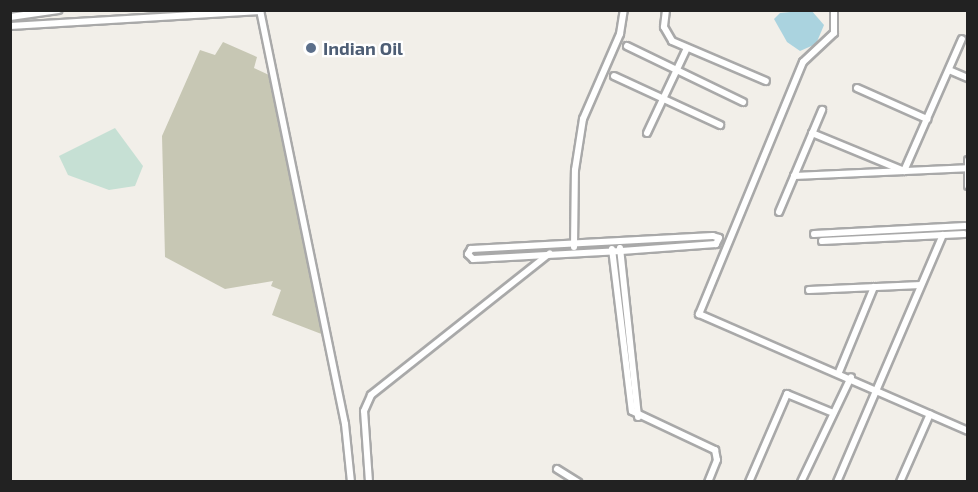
<!DOCTYPE html>
<style>
body{margin:0}
#map{position:relative;width:978px;height:492px;overflow:hidden;background:#f2efe9;font-family:"Exo 2",sans-serif}
div>[style]{position:absolute}
.construction>*{inset:0;background:#c7c7b4}
.wetland>*{inset:0;background:#c6e0d4}
.water>*{inset:0;background:#aad3df}
.roads{filter:drop-shadow(2px 0 #a9a9a9) drop-shadow(-2px 0 #a9a9a9) drop-shadow(0 2px #a9a9a9) drop-shadow(0 -2px #a9a9a9)}
.minor>*{height:6px;margin:-3px;padding:0 3px;transform-origin:3px;border-radius:3px;background:#fff}
.dots>*{width:16px;height:16px;translate:-50% -50%;box-sizing:border-box;border:3px solid #fff;border-radius:50%}
span{translate:-50% -50%;white-space:nowrap;text-align:center;line-height:1.15;-webkit-text-stroke:4.5px #fff;paint-order:stroke}
.service-label{font-size:18px;color:#4e5e75;font-weight:700}
.left{translate:0 -50%;text-align:left}
.frame{position:absolute;inset:0;border:12px solid #222;pointer-events:none}
</style>
<div id="map">
<div class="construction">
<div style="clip-path:polygon(223px 42px,257px 57px,254px 68px,269px 75px,324px 335px,272px 315px,281px 290px,271px 286px,273px 281px,225px 289px,165px 257px,162px 136px,200px 50px,215px 55px)"></div>
</div>
<div class="wetland">
<div style="clip-path:polygon(115px 128px,143px 166px,135px 186px,109px 190px,68px 175px,59px 156px)"></div>
</div>
<div class="water">
<div style="clip-path:polygon(811px 10px,824px 25px,816px 44px,800px 51px,787px 42px,774px 19px,780px 13px)"></div>
</div>
<div class="roads">
<div class="minor">
<div style="left:260px;top:10px;width:423px;rotate:78.4deg"></div>
<div style="left:345px;top:424px;width:58px;rotate:84.1deg"></div>
<div style="left:666px;top:10px;width:17px;rotate:97deg"></div>
<div style="left:664px;top:27px;width:16px;rotate:60deg"></div>
<div style="left:672px;top:41px;width:102px;rotate:23.1deg"></div>
<div style="left:834px;top:10px;width:23px;rotate:90deg"></div>
<div style="left:834px;top:33px;width:42px;rotate:136.9deg"></div>
<div style="left:803px;top:62px;width:273px;rotate:112.4deg"></div>
<div style="left:699px;top:314px;width:293px;rotate:23.5deg"></div>
<div style="left:10px;top:17px;width:49px;rotate:-8.3deg"></div>
<div style="left:10px;top:26px;width:251px;rotate:-3.4deg"></div>
<div style="left:627px;top:46px;width:129px;rotate:25.8deg"></div>
<div style="left:949px;top:70px;width:21px;rotate:23deg"></div>
<div style="left:614px;top:76px;width:117px;rotate:24.8deg"></div>
<div style="left:857px;top:88px;width:77px;rotate:23.9deg"></div>
<div style="left:647px;top:133px;width:94px;rotate:-64.8deg"></div>
<div style="left:812px;top:133px;width:100px;rotate:22.4deg"></div>
<div style="left:904px;top:171px;width:144px;rotate:-66.3deg"></div>
<div style="left:968px;top:160px;width:26px;rotate:90deg"></div>
<div style="left:794px;top:176px;width:173px;rotate:-2.6deg"></div>
<div style="left:779px;top:212px;width:111px;rotate:-67.1deg"></div>
<div style="left:814px;top:234px;width:151px;rotate:-3deg"></div>
<div style="left:713px;top:236px;width:6px;rotate:18deg"></div>
<div style="left:719px;top:238px;width:7px;rotate:117deg"></div>
<div style="left:716px;top:244px;width:95px;rotate:175.8deg"></div>
<div style="left:621px;top:251px;width:148px;rotate:176.9deg"></div>
<div style="left:473px;top:259px;width:7px;rotate:-135deg"></div>
<div style="left:468px;top:254px;width:6px;rotate:-59deg"></div>
<div style="left:471px;top:249px;width:242px;rotate:-3.1deg"></div>
<div style="left:822px;top:241px;width:142px;rotate:-2.8deg"></div>
<div style="left:574px;top:247px;width:77px;rotate:-89.3deg"></div>
<div style="left:575px;top:170px;width:52px;rotate:-81.1deg"></div>
<div style="left:583px;top:119px;width:93px;rotate:-66.5deg"></div>
<div style="left:620px;top:34px;width:24px;rotate:-81deg"></div>
<div style="left:620px;top:248px;width:170px;rotate:83.9deg"></div>
<div style="left:612px;top:249px;width:163px;rotate:83deg"></div>
<div style="left:632px;top:411px;width:92px;rotate:25.2deg"></div>
<div style="left:715px;top:450px;width:10px;rotate:79deg"></div>
<div style="left:717px;top:460px;width:24px;rotate:112deg"></div>
<div style="left:809px;top:290px;width:112px;rotate:-2.6deg"></div>
<div style="left:839px;top:372px;width:92px;rotate:-67.6deg"></div>
<div style="left:557px;top:469px;width:25px;rotate:32deg"></div>
<div style="left:369px;top:482px;width:71px;rotate:-94deg"></div>
<div style="left:364px;top:411px;width:17px;rotate:-66deg"></div>
<div style="left:371px;top:395px;width:228px;rotate:-38.4deg"></div>
<div style="left:749px;top:482px;width:96px;rotate:-66.6deg"></div>
<div style="left:787px;top:394px;width:50px;rotate:22.4deg"></div>
<div style="left:801px;top:482px;width:116px;rotate:-64.5deg"></div>
<div style="left:837px;top:482px;width:269px;rotate:-66.8deg"></div>
<div style="left:900px;top:482px;width:74px;rotate:-66.2deg"></div>
</div>
</div>
<div class="dots">
<div style="left:311px;top:48px;background:#5c6f8a"></div>
</div>
<div class="service-label">
<span class="left" style="left:323px;top:48px">Indian Oil</span>
</div>
<div class="frame"></div>
</div>
